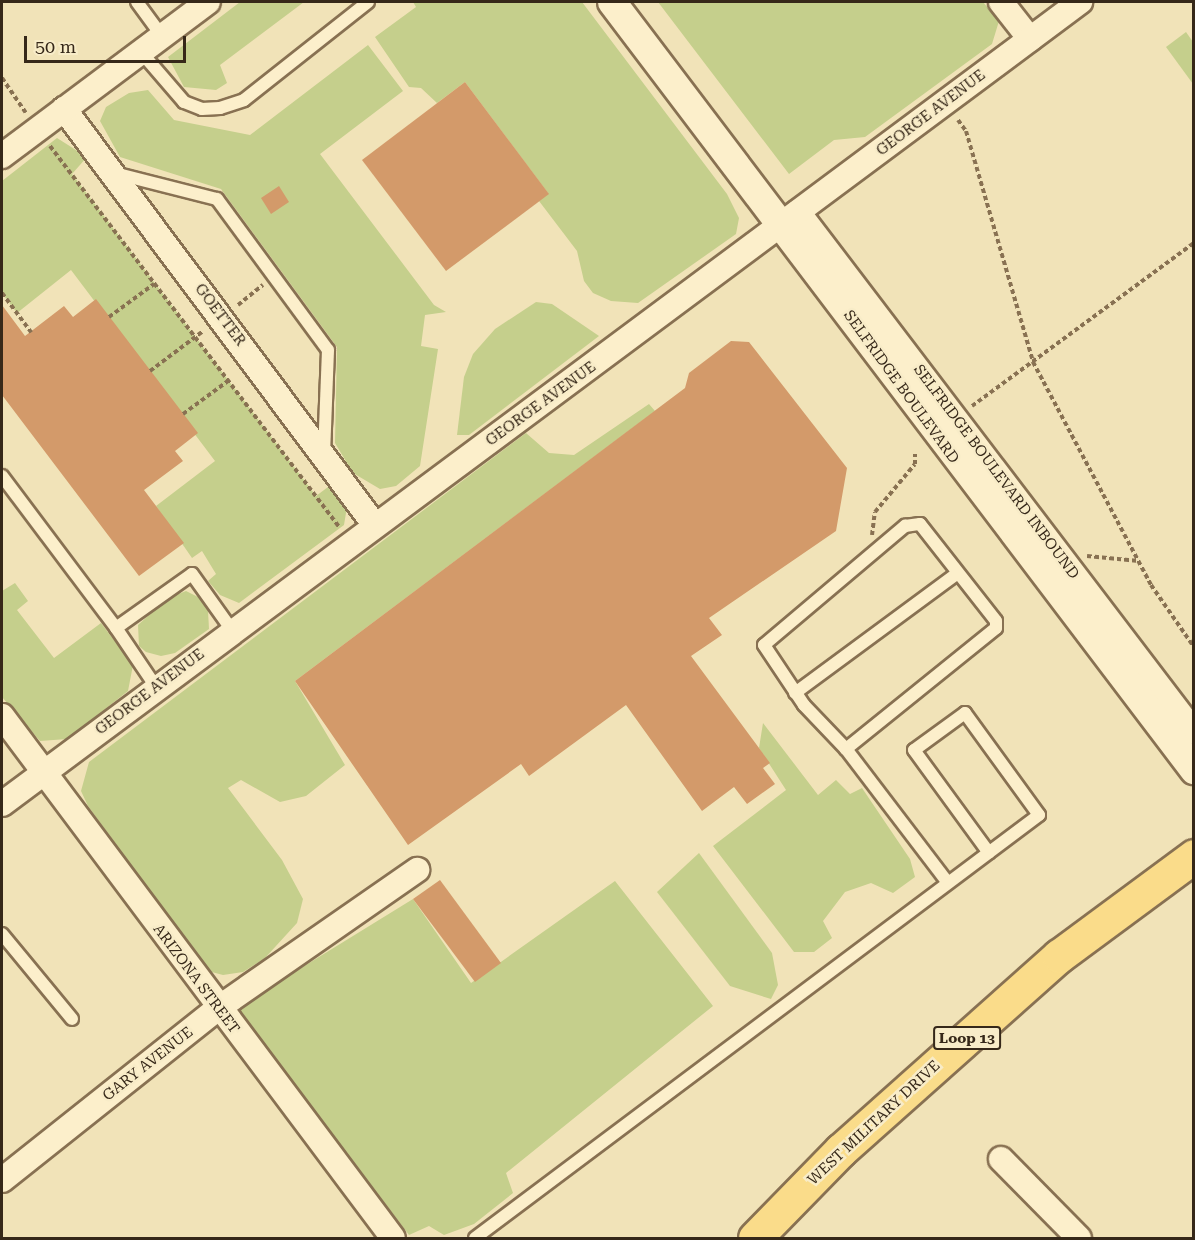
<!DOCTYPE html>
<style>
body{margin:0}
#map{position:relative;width:1195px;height:1240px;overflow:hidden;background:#f1e3b8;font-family:"Roboto Serif",serif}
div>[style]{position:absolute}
.green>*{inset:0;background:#c5cf8c}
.building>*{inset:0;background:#d39a6a}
.path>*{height:4px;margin-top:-2px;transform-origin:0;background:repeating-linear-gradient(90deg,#887152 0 4.5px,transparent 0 7.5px)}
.roads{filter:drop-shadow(2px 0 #887152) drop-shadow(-2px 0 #887152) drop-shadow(0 2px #887152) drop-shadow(0 -2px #887152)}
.service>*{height:12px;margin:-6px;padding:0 6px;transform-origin:6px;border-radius:6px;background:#fcefcb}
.minor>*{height:24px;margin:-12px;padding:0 12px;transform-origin:12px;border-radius:12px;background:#fcefcb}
.tertiary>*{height:28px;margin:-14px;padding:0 14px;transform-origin:14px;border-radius:14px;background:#fcefcb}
.primary>*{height:33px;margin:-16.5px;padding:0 16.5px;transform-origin:16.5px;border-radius:16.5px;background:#fadc8a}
span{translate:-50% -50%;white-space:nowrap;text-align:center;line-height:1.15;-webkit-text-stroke:5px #f8ecc8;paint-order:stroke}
.shield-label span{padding:2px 4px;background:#f8ecc8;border:2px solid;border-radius:4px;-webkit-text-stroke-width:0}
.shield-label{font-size:14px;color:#362819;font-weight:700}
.street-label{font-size:15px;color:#362819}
.frame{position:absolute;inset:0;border:3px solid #362819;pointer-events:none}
.scale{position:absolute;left:24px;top:36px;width:162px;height:27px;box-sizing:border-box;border:3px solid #362819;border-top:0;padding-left:8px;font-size:18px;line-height:21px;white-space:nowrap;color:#362819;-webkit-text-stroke:4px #f8ecc8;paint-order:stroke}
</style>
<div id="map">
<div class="green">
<div style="clip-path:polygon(240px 2px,304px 2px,220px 65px,227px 83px,216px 90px,184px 87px,168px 57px)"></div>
<div style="clip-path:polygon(413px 2px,582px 2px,727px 194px,739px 218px,736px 234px,638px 303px,611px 301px,593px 293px,584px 281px,577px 251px,539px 201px,548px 193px,465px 82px,437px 103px,421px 88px,409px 87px,375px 37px,416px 7px)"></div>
<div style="clip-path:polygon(658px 2px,983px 2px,999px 21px,992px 44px,865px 137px,834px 140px,789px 174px)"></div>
<div style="clip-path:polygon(1186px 32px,1193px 42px,1193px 84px,1166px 47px)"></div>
<div style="clip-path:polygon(368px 45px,403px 91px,320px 154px,434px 305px,446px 312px,425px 315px,421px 346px,438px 349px,420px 466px,396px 486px,380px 489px,353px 473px,335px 443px,337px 347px,221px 189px,120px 157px,100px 121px,106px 107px,129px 93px,148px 90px,174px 120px,250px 135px)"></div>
<div style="clip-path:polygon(57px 138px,87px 157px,72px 174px,316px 496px,332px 484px,347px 507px,344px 525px,239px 603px,220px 595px,208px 581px,216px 574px,202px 551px,192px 558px,156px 506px,215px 461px,71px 270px,17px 313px,2px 293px,2px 181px)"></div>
<div style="clip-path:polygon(536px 302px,552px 304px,599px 336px,469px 435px,457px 435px,464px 377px,473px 354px,495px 329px)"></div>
<div style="clip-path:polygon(649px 404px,655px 411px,295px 681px,345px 765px,306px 796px,280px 802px,241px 780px,228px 788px,282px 860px,303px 899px,297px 923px,265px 958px,243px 972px,223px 975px,208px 971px,88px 806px,81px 791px,89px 762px,526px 433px,549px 453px,574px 455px)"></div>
<div style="clip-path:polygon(15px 583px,28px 601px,17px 610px,54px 658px,101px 623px,133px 665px,128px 691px,67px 739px,40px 741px,2px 697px,2px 591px)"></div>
<div style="clip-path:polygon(186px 591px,200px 598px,208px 611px,209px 629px,175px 653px,161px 656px,146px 652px,139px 646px,138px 625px,168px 598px)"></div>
<div style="clip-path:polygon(763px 723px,818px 795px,836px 780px,850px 794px,862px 788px,910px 859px,915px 877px,893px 893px,871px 883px,845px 892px,823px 921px,832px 938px,814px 952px,794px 952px,713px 846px,786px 790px,759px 748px)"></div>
<div style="clip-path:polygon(699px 853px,772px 953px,778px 985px,771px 999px,730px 986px,657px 892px)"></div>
<div style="clip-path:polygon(615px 881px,713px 1006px,506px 1173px,513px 1193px,474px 1224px,444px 1235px,429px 1226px,409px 1235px,236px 1008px,413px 899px,471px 983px)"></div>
</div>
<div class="building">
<div style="clip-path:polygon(465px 82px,549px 194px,446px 271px,362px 160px)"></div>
<div style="clip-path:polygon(279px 186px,289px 202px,271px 214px,261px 198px)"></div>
<div style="clip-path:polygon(96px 299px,198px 433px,175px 451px,183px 461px,144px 490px,184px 543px,139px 576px,2px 395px,2px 305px,25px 336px,64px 306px,73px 317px)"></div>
<div style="clip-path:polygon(731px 341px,749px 342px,847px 468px,836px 531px,709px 618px,722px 635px,691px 656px,770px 763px,763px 768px,775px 784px,747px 804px,734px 787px,702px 811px,626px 705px,529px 776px,521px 764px,408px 845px,295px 681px,685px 388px,689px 373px)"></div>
<div style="clip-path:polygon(440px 880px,501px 963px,475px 982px,413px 899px)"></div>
</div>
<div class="path">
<div style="left:2px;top:78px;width:42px;rotate:55.6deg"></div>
<div style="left:958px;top:120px;width:14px;rotate:54deg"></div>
<div style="left:966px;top:131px;width:241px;rotate:73.8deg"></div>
<div style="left:1033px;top:362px;width:252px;rotate:62.1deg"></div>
<div style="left:1151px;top:585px;width:75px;rotate:55.3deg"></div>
<div style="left:50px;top:146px;width:478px;rotate:52.8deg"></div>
<div style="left:2px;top:293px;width:49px;rotate:53.4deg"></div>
<div style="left:238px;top:305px;width:32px;rotate:-39deg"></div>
<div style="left:109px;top:317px;width:56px;rotate:-36.3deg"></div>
<div style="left:150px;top:371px;width:66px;rotate:-37deg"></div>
<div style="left:972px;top:406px;width:275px;rotate:-36.3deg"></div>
<div style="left:183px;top:414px;width:56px;rotate:-36.3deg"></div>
<div style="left:872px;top:535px;width:23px;rotate:-83deg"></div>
<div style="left:875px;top:512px;width:62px;rotate:-50.2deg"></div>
<div style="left:915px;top:464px;width:10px;rotate:-90deg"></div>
<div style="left:1087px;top:556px;width:52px;rotate:5.5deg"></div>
</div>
<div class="roads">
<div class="service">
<div style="left:137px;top:2px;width:42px;rotate:53.7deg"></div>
<div style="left:141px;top:52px;width:66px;rotate:49.3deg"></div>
<div style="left:184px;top:102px;width:19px;rotate:21deg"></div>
<div style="left:202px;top:109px;width:18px;rotate:-3deg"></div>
<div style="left:220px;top:108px;width:25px;rotate:-18deg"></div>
<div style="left:244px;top:100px;width:158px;rotate:-38.3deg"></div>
<div style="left:114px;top:173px;width:106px;rotate:14.2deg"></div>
<div style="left:217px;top:199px;width:187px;rotate:53.7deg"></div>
<div style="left:328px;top:350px;width:103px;rotate:92.2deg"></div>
<div style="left:2px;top:476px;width:190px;rotate:53.1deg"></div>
<div style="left:156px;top:687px;width:71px;rotate:-124.1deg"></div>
<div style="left:116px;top:628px;width:93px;rotate:-35.4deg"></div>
<div style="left:192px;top:574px;width:69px;rotate:54.5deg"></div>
<div style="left:795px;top:693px;width:202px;rotate:-36.4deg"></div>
<div style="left:846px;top:749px;width:61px;rotate:-133.7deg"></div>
<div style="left:804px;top:705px;width:72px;rotate:-123.7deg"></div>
<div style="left:764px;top:645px;width:185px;rotate:-40.2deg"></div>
<div style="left:905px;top:526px;width:15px;rotate:-8deg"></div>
<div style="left:920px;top:524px;width:123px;rotate:51.9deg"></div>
<div style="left:996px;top:621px;width:7px;rotate:90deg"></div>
<div style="left:996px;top:628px;width:193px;rotate:141.1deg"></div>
<div style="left:846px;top:749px;width:168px;rotate:52.7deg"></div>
<div style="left:2px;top:934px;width:110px;rotate:50.5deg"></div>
<div style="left:475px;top:1238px;width:705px;rotate:-36.87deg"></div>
<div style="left:1039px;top:815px;width:126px;rotate:-126deg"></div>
<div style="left:965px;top:713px;width:63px;rotate:144deg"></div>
<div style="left:914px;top:750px;width:127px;rotate:53.9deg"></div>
</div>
<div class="minor">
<div style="left:1001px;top:2px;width:47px;rotate:51.9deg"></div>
<div style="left:64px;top:109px;width:518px;rotate:53.24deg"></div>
<div style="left:2px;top:156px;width:257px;rotate:-36.8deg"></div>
<div style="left:798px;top:212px;width:654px;rotate:52.71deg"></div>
<div style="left:2px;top:716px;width:652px;rotate:53.17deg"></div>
<div style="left:2px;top:804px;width:1344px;rotate:-36.65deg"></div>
<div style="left:1001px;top:1159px;width:111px;rotate:45.4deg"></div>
<div style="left:2px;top:1180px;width:275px;rotate:-38.5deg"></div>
<div style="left:217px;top:1009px;width:244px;rotate:-34.8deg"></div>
</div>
<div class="tertiary">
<div style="left:612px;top:2px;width:964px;rotate:52.84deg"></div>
</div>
<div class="primary">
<div style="left:755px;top:1238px;width:123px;rotate:-45.7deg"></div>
<div style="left:841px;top:1150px;width:292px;rotate:-41.7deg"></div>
<div style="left:1059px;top:956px;width:168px;rotate:-36.5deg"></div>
</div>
</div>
<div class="shield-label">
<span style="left:967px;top:1038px">Loop 13</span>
</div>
<div class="street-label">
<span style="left:931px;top:113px;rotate:-37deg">GEORGE AVENUE</span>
<span style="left:220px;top:315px;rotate:53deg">GOETTER</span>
<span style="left:901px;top:387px;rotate:54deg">SELFRIDGE BOULEVARD</span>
<span style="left:541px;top:404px;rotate:-36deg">GEORGE AVENUE</span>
<span style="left:996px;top:472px;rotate:53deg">SELFRIDGE BOULEVARD INBOUND</span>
<span style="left:150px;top:692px;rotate:-37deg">GEORGE AVENUE</span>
<span style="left:196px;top:979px;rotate:53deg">ARIZONA STREET</span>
<span style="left:148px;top:1064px;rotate:-38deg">GARY AVENUE</span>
<span style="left:874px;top:1123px;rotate:-43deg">WEST MILITARY DRIVE</span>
</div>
<div class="frame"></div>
<div class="scale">50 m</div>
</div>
